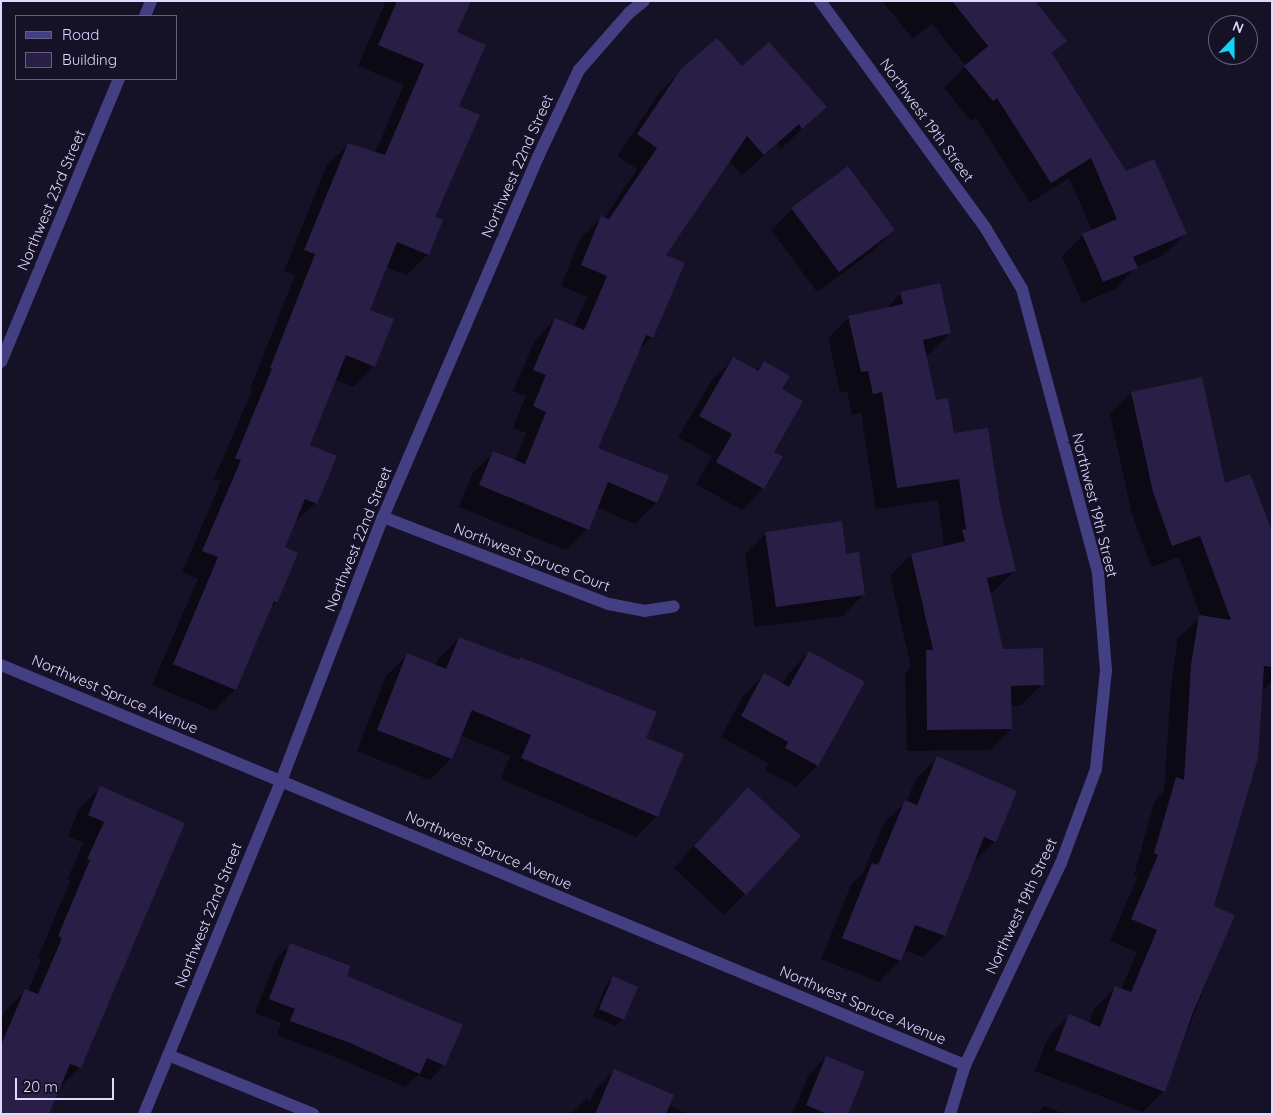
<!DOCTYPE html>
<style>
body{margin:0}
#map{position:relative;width:1273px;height:1115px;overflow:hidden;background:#151127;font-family:Quicksand,sans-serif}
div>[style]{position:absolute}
.shadow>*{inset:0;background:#0007}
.building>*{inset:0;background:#281e46}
.minor>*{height:12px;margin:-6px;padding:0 6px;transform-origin:6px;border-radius:6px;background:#443f83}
span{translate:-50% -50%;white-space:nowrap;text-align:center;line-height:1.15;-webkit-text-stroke:4.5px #151127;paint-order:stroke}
.street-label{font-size:15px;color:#ded9fd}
.frame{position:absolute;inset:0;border:2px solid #ded9fd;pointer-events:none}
.legend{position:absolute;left:15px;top:15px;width:162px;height:65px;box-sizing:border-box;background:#151127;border:1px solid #65617d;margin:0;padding:6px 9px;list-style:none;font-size:15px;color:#ded9fd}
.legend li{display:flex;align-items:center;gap:10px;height:25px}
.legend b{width:25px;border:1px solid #65617d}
.north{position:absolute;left:1208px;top:15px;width:50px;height:50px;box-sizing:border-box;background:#151127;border:1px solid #65617d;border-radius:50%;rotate:22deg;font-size:14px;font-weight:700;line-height:20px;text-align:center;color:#ded9fd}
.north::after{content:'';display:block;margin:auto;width:18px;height:22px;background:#11d4f1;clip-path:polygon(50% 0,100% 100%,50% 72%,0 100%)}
.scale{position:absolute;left:15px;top:1078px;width:99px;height:22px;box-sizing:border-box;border:2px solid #ded9fd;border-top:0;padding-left:6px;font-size:15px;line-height:18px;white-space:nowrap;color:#ded9fd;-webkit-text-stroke:4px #151127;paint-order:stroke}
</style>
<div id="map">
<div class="shadow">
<div style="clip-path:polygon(386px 1px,473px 1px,448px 29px,458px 107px,428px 254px,407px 275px,386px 267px,368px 311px,374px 366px,353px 387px,335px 380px,308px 445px,316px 503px,293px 524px,283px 547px,276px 602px,270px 608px,235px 690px,214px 711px,152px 685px,198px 579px,182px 572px,221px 481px,214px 479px,252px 390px,250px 389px,295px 275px,284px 271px,327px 165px,349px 144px,375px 153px,404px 85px,358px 66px)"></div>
<div style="clip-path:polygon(882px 1px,1033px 1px,1065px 41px,1051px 55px,1125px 172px,1185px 234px,1164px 255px,1136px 267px,1115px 289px,1082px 303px,1062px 256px,1083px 235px,1092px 231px,1069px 178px,1030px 203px,976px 118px,971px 121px,944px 88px,966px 66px,932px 24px,913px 39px)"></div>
<div style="clip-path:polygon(742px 68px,825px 107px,781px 149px,777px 144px,742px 175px,729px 161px,664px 256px,652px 337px,637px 352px,596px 448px,667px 477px,656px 503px,635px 524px,596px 507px,587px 529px,566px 550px,459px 507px,473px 473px,494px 452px,515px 461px,526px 433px,513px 428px,526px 396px,513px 391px,535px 340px,556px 319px,574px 327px,587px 297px,561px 286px,580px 239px,601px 218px,604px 219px,637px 169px,617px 156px,660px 92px,682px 70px)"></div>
<div style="clip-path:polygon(792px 209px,894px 230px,873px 251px,817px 292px,771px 230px)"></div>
<div style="clip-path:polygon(901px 293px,950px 333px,929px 354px,925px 355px,935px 401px,953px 435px,999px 505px,1014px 571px,993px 592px,989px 593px,1002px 650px,1042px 684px,1021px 705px,1010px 706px,1011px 729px,990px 750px,907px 751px,905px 673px,911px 667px,890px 576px,911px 555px,944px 547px,938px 500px,876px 509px,861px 413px,852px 415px,847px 391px,840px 392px,828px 338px,849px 317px,886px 309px)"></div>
<div style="clip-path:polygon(733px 359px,755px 371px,764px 362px,781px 389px,772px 452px,781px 457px,763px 488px,742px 510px,696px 484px,712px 456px,678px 437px,712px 380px)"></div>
<div style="clip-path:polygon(1131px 393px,1272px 535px,1272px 681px,1264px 690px,1261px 689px,1213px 907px,1233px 915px,1164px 1091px,1143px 1112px,1035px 1071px,1048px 1037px,1069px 1016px,1089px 1023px,1094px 1009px,1116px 987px,1121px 989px,1137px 952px,1110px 941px,1138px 876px,1134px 875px,1155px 800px,1164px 791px,1171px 687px,1178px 638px,1201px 617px,1179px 557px,1151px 567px,1132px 514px,1110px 414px)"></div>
<div style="clip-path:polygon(766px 533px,845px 555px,864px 594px,843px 616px,755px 627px,745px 554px)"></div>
<div style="clip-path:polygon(459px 638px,518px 661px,520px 658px,644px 739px,657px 816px,636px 837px,501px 779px,510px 756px,460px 735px,451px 759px,430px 780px,357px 751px,386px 676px,407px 655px,435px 666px,438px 659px)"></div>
<div style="clip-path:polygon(809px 652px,817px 766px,796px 787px,765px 770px,768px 763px,721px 737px,743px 696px,764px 675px,782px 685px,788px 674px)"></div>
<div style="clip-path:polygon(937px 758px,995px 841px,974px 862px,972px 862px,944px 936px,923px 957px,904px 950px,900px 961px,879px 982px,821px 959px,851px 885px,863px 873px,884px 823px,906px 802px,916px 779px)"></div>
<div style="clip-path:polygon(100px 788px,183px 824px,80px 1067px,58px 1089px,1px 1114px,1px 1019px,4px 1012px,26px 990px,28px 991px,42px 959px,38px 958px,70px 881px,67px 880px,83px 843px,68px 836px,79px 809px)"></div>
<div style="clip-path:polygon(727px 810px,745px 894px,724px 915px,674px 868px)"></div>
<div style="clip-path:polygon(290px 945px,345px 976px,444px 1065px,430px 1080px,418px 1075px,405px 1087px,335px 1057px,277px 1035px,281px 1023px,255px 1013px,276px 959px)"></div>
<div style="clip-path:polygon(613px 978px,623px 1019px,616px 1026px,593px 1016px,606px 985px)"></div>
<div style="clip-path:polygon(826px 1057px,846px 1114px,792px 1114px,808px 1076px)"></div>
<div style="clip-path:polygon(615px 1070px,668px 1105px,687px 1114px,571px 1114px,586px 1099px,590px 1102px,596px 1089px)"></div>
<div style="clip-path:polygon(1044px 1106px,1065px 1114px,1036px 1114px)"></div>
</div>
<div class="building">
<div style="clip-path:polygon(397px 1px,471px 1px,457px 32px,486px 45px,459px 106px,480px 115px,435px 217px,443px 220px,429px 255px,397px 242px,370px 310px,394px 319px,375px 367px,346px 355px,310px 445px,337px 456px,317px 504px,305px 499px,285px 547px,298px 553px,277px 603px,274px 601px,236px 690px,173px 664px,218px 557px,202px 551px,241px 460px,235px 458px,272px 369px,270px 368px,315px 254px,304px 250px,348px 143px,385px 155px,424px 64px,378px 45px)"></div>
<div style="clip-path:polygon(952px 1px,1035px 1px,1067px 41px,1052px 53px,1126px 171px,1154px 159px,1187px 234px,1133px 257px,1138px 268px,1103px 282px,1082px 234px,1117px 219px,1091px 158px,1051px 183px,997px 98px,993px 101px,964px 66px,988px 46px)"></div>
<div style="clip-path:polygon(717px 38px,742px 66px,769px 42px,827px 107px,802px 129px,799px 124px,764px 155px,747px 136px,666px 255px,685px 263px,653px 338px,646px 335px,598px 448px,669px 476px,657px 503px,608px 482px,589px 530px,479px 485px,493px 451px,525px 464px,546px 412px,533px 406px,546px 375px,533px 370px,555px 318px,584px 330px,607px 276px,581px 265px,601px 216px,609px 219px,657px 148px,637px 134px,681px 69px)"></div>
<div style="clip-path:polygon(848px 166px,895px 230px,839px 272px,791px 208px)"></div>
<div style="clip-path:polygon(940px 283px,951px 333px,923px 340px,936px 400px,948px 398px,954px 433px,988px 428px,1000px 505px,1016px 571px,987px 578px,1003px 649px,1043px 648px,1044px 685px,1011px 686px,1012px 729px,927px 730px,926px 650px,933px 650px,911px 554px,965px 541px,962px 530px,966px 529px,959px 479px,897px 488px,882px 392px,873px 394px,868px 371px,861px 372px,848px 316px,903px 304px,900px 292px)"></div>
<div style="clip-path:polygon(733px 357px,758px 371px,764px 361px,790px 376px,782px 389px,803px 401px,774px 452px,783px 456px,764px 489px,716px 462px,732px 434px,699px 416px)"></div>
<div style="clip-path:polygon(1202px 377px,1225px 483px,1250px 474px,1272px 531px,1272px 667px,1264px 666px,1258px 758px,1214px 906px,1235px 915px,1192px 1015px,1165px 1092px,1055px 1050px,1069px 1014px,1100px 1027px,1115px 986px,1131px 992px,1157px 930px,1131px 919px,1158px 855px,1154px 853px,1176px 777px,1184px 780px,1191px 665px,1199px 615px,1231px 620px,1200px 536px,1172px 546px,1153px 492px,1131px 392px)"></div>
<div style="clip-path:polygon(842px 521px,846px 554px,859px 552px,865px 595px,776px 607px,765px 532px)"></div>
<div style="clip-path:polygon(459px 637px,519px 660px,520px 657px,657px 712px,646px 738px,684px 754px,658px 817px,521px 758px,531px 735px,472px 710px,452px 759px,377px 730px,407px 653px,446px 669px)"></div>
<div style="clip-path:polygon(809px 651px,865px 682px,818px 766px,785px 748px,788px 742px,741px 716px,764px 673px,789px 687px)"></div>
<div style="clip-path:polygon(937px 756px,1017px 791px,996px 842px,984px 837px,945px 936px,915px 925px,901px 961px,842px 938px,872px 863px,878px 865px,905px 800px,917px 805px)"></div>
<div style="clip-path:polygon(100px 786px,185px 823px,81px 1068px,70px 1064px,49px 1114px,1px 1114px,1px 1045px,25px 989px,38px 994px,62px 938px,58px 936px,90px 860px,87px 859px,104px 822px,88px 815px)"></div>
<div style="clip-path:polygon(748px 787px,801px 836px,746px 895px,694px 846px)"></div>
<div style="clip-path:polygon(290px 943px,351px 966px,347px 976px,463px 1025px,445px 1066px,427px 1058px,420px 1074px,350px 1043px,290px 1021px,295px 1009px,269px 999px)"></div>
<div style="clip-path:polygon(613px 976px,638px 987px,624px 1020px,599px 1009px)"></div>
<div style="clip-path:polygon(826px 1056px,865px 1072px,848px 1114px,827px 1114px,806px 1105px)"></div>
<div style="clip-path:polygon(614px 1069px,674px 1095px,666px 1114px,595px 1114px)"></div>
</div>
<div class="minor">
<div style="left:820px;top:1px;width:282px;rotate:53.9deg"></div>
<div style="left:986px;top:229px;width:70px;rotate:59deg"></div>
<div style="left:1022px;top:289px;width:294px;rotate:75deg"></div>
<div style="left:1098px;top:573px;width:97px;rotate:85.3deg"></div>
<div style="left:1106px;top:670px;width:100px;rotate:95.8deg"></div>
<div style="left:1096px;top:769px;width:100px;rotate:110.4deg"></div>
<div style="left:1061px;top:863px;width:224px;rotate:115.4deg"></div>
<div style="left:965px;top:1065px;width:51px;rotate:107deg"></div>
<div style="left:145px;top:16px;width:16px;rotate:-68deg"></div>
<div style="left:1px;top:362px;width:307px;rotate:-67.4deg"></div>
<div style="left:383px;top:517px;width:242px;rotate:21.1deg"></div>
<div style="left:609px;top:604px;width:36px;rotate:11deg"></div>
<div style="left:644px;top:611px;width:30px;rotate:-9deg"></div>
<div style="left:1px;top:665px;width:1044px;rotate:22.54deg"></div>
<div style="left:168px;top:1055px;width:157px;rotate:22.1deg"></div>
<div style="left:144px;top:1114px;width:360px;rotate:-67.6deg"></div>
<div style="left:281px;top:781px;width:283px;rotate:-68.9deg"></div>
<div style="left:383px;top:517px;width:392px;rotate:-66.7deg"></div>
<div style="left:538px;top:157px;width:96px;rotate:-64.8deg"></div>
<div style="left:579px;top:70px;width:76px;rotate:-48.7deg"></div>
<div style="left:629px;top:13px;width:19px;rotate:-39deg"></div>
</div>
<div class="street-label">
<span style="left:927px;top:120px;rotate:54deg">Northwest 19th Street</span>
<span style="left:517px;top:166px;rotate:-66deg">Northwest 22nd Street</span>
<span style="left:51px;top:200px;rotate:-67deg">Northwest 23rd Street</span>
<span style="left:1095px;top:505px;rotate:76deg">Northwest 19th Street</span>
<span style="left:358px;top:539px;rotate:-68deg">Northwest 22nd Street</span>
<span style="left:532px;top:557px;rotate:21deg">Northwest Spruce Court</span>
<span style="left:115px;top:694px;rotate:23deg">Northwest Spruce Avenue</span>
<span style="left:489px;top:850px;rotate:23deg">Northwest Spruce Avenue</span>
<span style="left:1021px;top:906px;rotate:-65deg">Northwest 19th Street</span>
<span style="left:208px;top:915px;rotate:-68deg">Northwest 22nd Street</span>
<span style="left:863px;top:1005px;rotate:23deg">Northwest Spruce Avenue</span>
</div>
<div class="frame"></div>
<ul class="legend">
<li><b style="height:6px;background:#443f83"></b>Road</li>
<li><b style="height:14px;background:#281e46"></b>Building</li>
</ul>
<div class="north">N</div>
<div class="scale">20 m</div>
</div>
